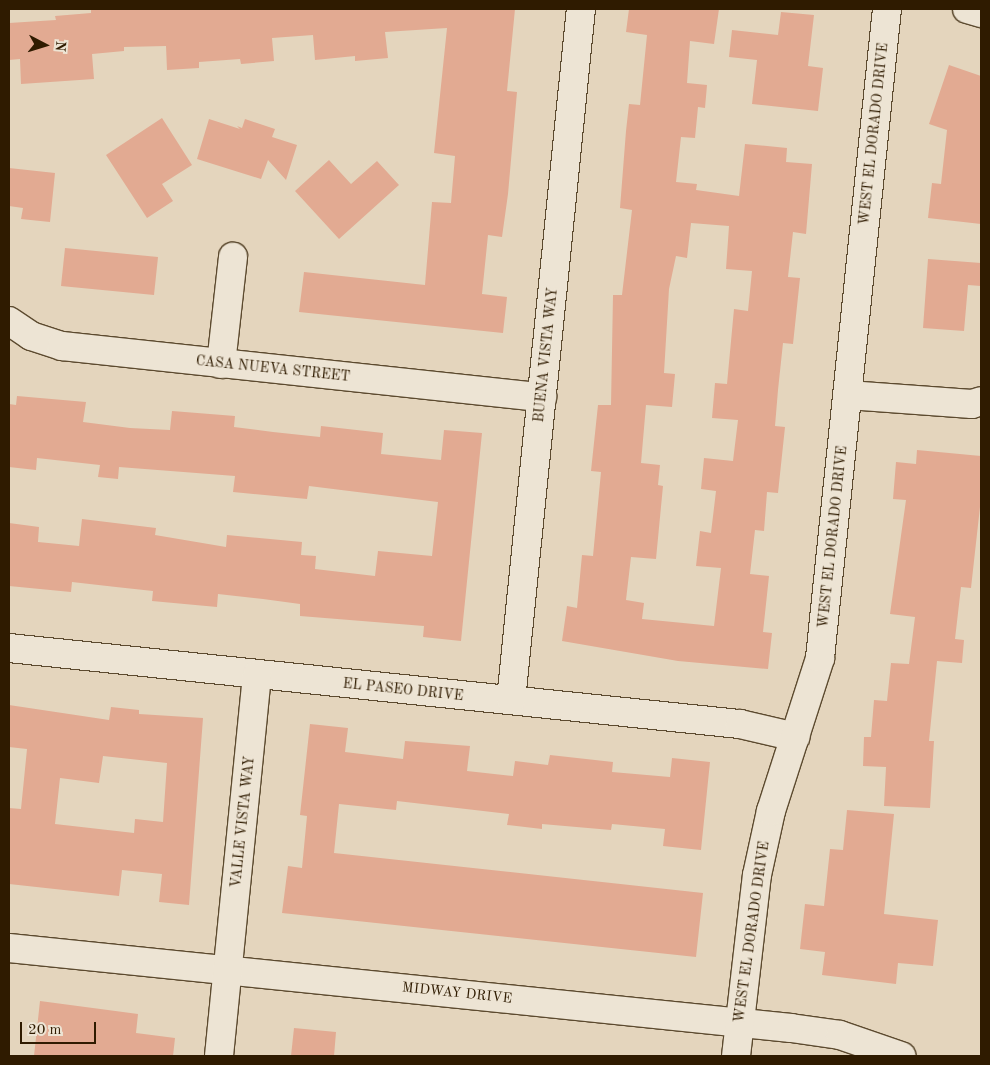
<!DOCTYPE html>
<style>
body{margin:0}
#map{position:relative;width:990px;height:1065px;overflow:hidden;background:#e4d5bd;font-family:"Old Standard TT",serif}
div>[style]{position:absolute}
.building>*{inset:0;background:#e2aa92}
.roads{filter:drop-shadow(1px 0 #5c4a2f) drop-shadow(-1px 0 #5c4a2f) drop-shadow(0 1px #5c4a2f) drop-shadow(0 -1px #5c4a2f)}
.minor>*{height:28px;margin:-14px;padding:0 14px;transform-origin:14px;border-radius:14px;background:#ede4d4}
span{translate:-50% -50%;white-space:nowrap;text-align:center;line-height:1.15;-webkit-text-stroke:4.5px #ede4d4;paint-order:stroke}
.street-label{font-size:14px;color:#2f1b00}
.frame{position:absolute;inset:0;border:10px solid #2f1b00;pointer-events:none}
.north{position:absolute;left:20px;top:20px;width:50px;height:50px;-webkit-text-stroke:4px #ede4d4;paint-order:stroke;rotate:95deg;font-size:14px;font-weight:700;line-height:20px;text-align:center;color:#2f1b00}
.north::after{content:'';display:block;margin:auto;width:18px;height:22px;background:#2f1b00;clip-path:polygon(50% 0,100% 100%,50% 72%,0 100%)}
.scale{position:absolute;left:20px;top:1022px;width:76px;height:22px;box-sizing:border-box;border:2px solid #2f1b00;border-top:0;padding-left:6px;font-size:15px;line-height:18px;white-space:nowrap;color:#2f1b00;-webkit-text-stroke:4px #ede4d4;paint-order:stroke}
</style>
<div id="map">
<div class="building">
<div style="clip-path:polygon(91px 9px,515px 9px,507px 91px,517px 92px,508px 194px,502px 237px,488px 235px,482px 294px,507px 297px,503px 333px,299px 312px,304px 272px,425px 285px,432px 202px,451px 203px,455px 156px,434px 153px,447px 28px,385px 32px,388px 58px,355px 61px,355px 56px,315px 60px,313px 35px,272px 38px,274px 61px,241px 64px,240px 59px,199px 62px,199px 68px,167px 70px,166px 46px,124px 47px,124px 51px,92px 54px,94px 79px,21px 84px,20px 59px,9px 60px,9px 23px,56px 20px,55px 16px,91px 13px)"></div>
<div style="clip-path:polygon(evenodd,629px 9px,719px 9px,714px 44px,690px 41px,687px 83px,707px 85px,705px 108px,698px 107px,695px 138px,681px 137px,676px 182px,697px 184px,696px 190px,739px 196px,745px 144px,787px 148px,786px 162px,812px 164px,806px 234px,793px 232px,788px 277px,800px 278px,793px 344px,783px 343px,778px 390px,775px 426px,785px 427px,778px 493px,767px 492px,764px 531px,755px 530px,750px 574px,769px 576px,763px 632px,772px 633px,768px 669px,678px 661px,562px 641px,567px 606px,577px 608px,582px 555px,593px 556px,601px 472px,591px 471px,598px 405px,611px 405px,613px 295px,622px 295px,632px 210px,620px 208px,626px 131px,629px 104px,640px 105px,647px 35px,626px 32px,629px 9px,691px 223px,729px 226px,726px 269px,752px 271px,748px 311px,734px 309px,727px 384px,715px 383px,712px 418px,738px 420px,733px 461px,704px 458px,701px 489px,716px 491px,711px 533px,700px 531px,696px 566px,721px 568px,714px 626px,642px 619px,644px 603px,626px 600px,631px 557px,656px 559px,663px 486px,658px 485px,660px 465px,641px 463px,646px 405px,672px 407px,675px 374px,664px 373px,669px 289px,676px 256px,687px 258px,691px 223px)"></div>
<div style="clip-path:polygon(781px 12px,814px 15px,808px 66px,823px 68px,818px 111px,752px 104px,757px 60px,729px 57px,732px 30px,778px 35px)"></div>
<div style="clip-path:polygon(949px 65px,981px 76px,981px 224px,928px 218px,932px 183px,941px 184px,947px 130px,929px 124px)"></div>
<div style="clip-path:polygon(162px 118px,192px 165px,162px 184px,173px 201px,147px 218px,106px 155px)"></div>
<div style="clip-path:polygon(209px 119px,240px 129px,237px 126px,242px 128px,245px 119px,275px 129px,272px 137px,297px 145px,286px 180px,268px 160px,261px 179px,197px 159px)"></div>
<div style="clip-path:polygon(329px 160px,351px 184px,377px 161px,399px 185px,339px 239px,295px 191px)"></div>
<div style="clip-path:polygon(9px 168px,55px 173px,50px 222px,21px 219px,23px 208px,9px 206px)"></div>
<div style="clip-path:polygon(65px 248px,158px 257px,154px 295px,61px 286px)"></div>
<div style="clip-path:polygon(928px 259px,981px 263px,981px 286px,968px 285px,964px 331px,923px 328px)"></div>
<div style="clip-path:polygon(17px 396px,86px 402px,83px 422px,130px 428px,170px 430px,172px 411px,235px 416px,234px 427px,273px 432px,320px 437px,321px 426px,383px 433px,381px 454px,441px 460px,444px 430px,482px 433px,461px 641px,423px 637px,424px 626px,300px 616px,300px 604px,263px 599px,218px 594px,217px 607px,152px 601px,153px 591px,116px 587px,72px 582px,71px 592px,9px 586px,9px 523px,39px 527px,38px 542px,79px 546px,82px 519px,156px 528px,155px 535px,226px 547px,227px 535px,302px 542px,301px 555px,316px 556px,315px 569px,375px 576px,378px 551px,432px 556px,438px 502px,309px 486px,307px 499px,233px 492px,235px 476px,119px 467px,118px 479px,98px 477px,100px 465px,37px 458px,36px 470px,9px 467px,9px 404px,16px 405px)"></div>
<div style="clip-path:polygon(917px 450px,981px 456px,981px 498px,971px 588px,961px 587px,955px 639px,964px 640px,962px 663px,937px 661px,929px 741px,934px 741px,930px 808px,884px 806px,886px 767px,863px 766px,864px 737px,871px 737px,874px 700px,887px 701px,891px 663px,909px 664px,915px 617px,890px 614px,906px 500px,893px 499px,896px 462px,916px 464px)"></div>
<div style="clip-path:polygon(evenodd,9px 705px,109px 720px,111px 707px,139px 710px,139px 714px,203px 718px,189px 905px,159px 902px,162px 874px,122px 870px,119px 896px,9px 884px,9px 808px,21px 809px,27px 749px,9px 747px,9px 705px,103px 756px,167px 763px,163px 822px,135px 819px,134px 833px,55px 824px,60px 778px,99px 783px,103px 756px)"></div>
<div style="clip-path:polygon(310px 724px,348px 728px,345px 752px,403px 759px,405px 741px,470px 746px,467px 771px,513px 776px,515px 761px,548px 765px,550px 755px,613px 762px,612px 772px,670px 777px,672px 758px,710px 762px,701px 850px,663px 846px,665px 829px,612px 824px,611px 830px,542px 824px,542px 829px,507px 825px,509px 814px,397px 801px,396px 810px,339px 804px,334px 853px,703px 893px,696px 957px,282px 913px,288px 866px,302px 868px,307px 816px,300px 815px)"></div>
<div style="clip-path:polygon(847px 810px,894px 814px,884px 914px,938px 920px,933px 966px,898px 963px,896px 984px,822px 975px,825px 952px,800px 949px,805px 904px,824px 906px,830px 849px,843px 850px)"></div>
<div style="clip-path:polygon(40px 1001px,138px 1014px,136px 1033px,175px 1038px,173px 1056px,34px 1056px)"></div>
<div style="clip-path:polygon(294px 1028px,336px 1032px,334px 1056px,291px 1056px)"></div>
</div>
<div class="roads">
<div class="minor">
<div style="left:967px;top:9px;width:15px;rotate:16deg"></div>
<div style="left:9px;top:321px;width:27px;rotate:34deg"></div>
<div style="left:31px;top:336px;width:33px;rotate:18deg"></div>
<div style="left:62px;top:346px;width:483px;rotate:6.1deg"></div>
<div style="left:221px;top:364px;width:108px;rotate:-83.6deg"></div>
<div style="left:848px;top:395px;width:124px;rotate:4.2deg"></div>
<div style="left:972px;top:404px;width:9px;rotate:-18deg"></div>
<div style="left:9px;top:648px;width:735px;rotate:5.94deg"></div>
<div style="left:740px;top:724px;width:57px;rotate:13.1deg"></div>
<div style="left:511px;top:700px;width:695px;rotate:-84.22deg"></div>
<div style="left:9px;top:948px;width:786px;rotate:5.84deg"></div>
<div style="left:791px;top:1028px;width:49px;rotate:8.1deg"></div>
<div style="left:840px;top:1035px;width:65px;rotate:19deg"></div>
<div style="left:219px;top:1056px;width:383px;rotate:-84.3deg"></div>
<div style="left:736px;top:1056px;width:182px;rotate:-83.4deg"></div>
<div style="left:757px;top:875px;width:66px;rotate:-77.7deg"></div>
<div style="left:771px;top:811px;width:161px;rotate:-72.2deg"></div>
<div style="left:820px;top:658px;width:652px;rotate:-84.11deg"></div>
</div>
</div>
<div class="street-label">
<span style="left:874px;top:134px;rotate:-84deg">WEST EL DORADO DRIVE</span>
<span style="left:546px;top:355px;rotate:-84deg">BUENA VISTA WAY</span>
<span style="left:273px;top:369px;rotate:6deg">CASA NUEVA STREET</span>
<span style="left:833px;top:537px;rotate:-84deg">WEST EL DORADO DRIVE</span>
<span style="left:403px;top:690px;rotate:6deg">EL PASEO DRIVE</span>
<span style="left:243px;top:822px;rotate:-84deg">VALLE VISTA WAY</span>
<span style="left:752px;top:932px;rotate:-82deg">WEST EL DORADO DRIVE</span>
<span style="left:457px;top:993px;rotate:6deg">MIDWAY DRIVE</span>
</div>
<div class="frame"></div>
<div class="north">N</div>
<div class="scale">20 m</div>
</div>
